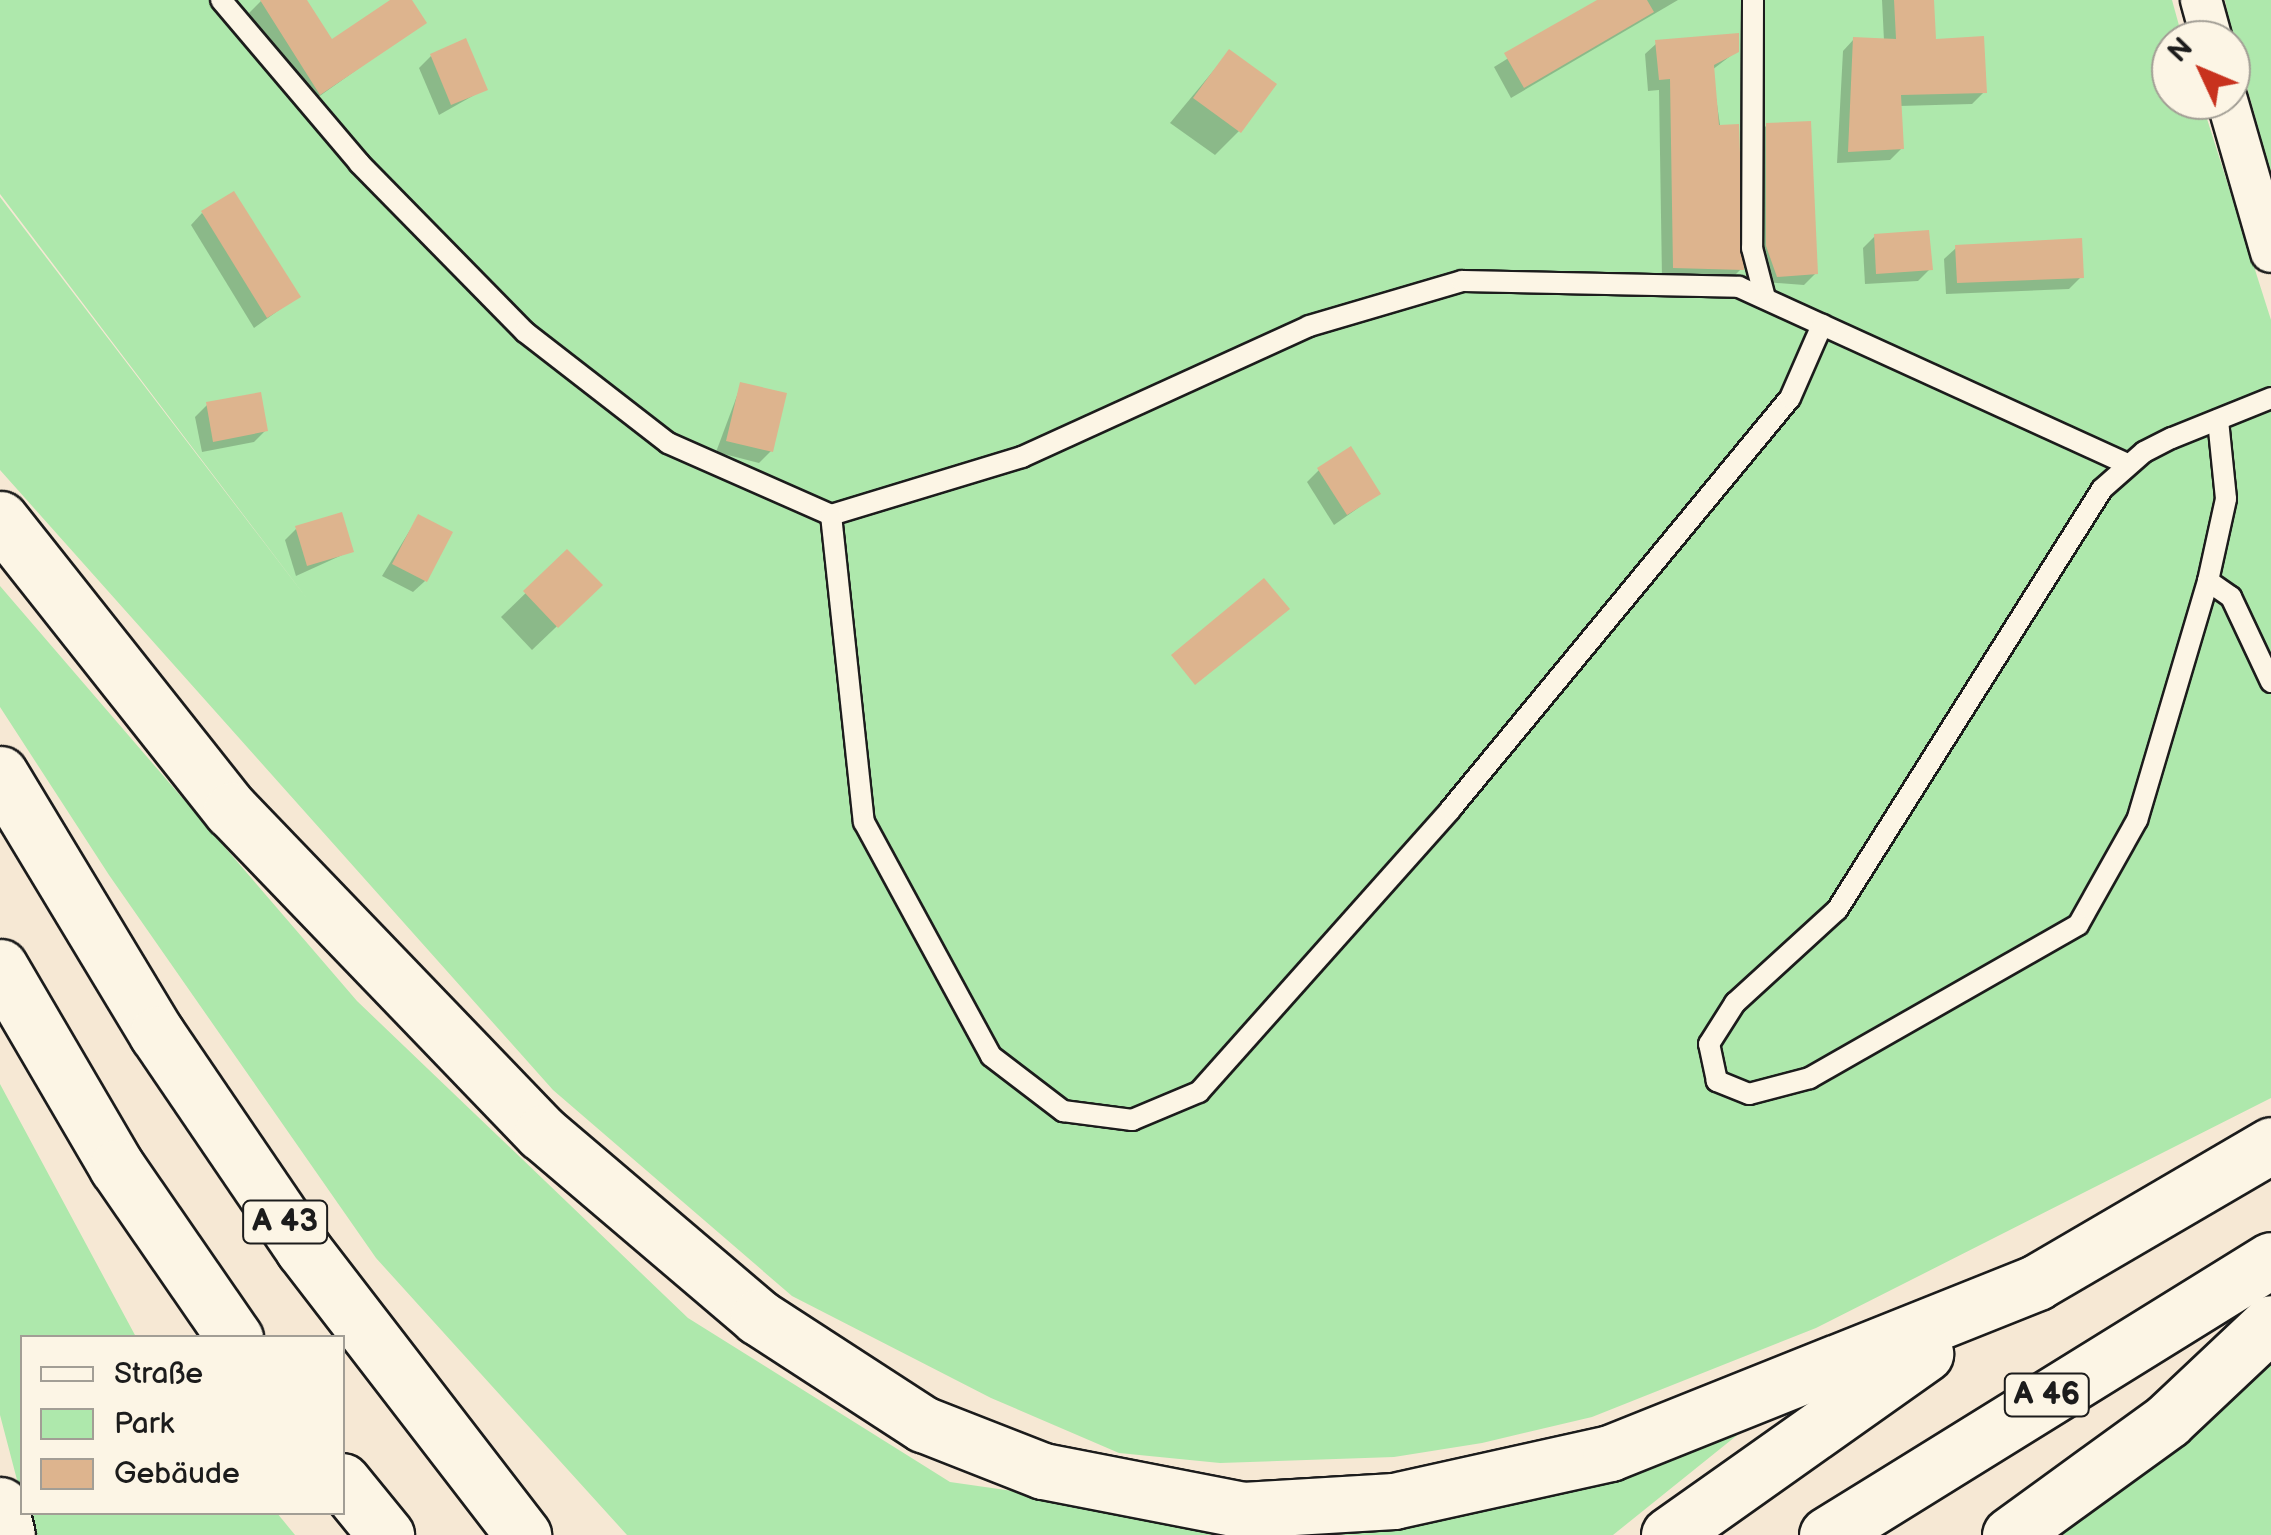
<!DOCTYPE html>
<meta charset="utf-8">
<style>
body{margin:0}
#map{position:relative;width:2271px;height:1535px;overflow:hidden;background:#f6e8d4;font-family:"Balsamiq Sans",sans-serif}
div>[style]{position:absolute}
.green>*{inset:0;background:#aee8ac}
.shadow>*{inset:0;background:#0003}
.building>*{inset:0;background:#ddb48e}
.roads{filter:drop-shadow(2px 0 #1c1c1c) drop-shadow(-2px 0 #1c1c1c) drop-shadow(0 2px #1c1c1c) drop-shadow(0 -2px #1c1c1c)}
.lane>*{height:20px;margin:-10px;padding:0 10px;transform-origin:10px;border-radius:10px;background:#fcf5e5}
.street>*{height:40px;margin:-20px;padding:0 20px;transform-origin:20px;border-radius:20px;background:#fcf5e5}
.primary>*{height:55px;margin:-27.5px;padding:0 27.5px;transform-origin:27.5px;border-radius:27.5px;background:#fcf5e5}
.highway>*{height:55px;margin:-27.5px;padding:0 27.5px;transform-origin:27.5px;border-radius:27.5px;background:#fcf5e5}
span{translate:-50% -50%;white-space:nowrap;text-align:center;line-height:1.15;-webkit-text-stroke:9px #fcf5e5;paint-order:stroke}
.shield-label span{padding:2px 8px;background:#fcf5e5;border:2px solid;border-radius:8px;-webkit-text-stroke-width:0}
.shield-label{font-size:32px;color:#1c1c1c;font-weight:700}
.legend{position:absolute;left:20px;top:1335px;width:325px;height:180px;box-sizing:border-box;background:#fcf5e5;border:2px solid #a29e95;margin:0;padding:12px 18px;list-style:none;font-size:30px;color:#1c1c1c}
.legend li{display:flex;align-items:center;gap:20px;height:50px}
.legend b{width:50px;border:2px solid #a29e95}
.north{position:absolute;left:2151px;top:20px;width:100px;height:100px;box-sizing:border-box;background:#fcf5e5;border:2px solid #a29e95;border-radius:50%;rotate:314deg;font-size:28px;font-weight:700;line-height:40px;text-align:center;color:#1c1c1c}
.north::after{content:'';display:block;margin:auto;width:35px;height:45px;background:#c8321e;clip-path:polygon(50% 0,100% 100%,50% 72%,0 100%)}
</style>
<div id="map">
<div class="green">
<div style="clip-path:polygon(0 0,2172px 0,2183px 40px,2171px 40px,2171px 100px,2201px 100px,2271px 320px,2271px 1098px,1816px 1328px,1592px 1417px,1482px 1443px,1394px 1457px,1220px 1463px,1119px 1453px,991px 1398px,792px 1296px,553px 1090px,0 470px,0 197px,308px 600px,0 194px)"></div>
<div style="clip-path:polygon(2225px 0,2271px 0,2271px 175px,2231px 29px)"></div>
<div style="clip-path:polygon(0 586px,357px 1001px,688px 1318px,950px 1482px,1228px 1522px,1756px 1420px,1613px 1535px,627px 1535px,376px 1258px,109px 875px,0 707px)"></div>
<div style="clip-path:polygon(0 1084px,136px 1337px,22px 1338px,22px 1499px,0 1415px)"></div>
<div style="clip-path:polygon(2271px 1351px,2271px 1535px,2048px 1535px)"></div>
<div style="clip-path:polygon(26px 1513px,277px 1513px,295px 1535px,32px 1535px)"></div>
</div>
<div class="shadow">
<div style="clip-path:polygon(262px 0,304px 0,331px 43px,394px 0,409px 0,424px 22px,307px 105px,249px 13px)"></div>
<div style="clip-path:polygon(1602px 0,1678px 0,1511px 98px,1494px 67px)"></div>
<div style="clip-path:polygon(1882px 0,1932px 0,1934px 41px,1984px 92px,1972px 104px,1899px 106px,1902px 148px,1890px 160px,1837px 163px,1843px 51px,1854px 39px,1884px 41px)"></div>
<div style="clip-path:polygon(1657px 43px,1737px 51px,1712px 70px,1741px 269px,1729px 281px,1662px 279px,1659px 90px,1648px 91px,1645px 54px)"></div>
<div style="clip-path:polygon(1229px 52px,1239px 131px,1215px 155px,1170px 123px)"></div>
<div style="clip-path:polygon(431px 56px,485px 89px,439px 115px,419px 68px)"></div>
<div style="clip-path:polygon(1767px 125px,1816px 273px,1804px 285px,1765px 282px,1755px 259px,1755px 137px)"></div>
<div style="clip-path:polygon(202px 213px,297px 297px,254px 328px,191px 225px)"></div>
<div style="clip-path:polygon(1875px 236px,1930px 269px,1918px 281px,1865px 284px,1863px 248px)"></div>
<div style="clip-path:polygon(1956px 248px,2081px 277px,2069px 289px,1946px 294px,1944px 259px)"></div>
<div style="clip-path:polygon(741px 385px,771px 451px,759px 463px,716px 452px)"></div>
<div style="clip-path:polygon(207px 405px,266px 430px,254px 442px,202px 452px,195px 417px)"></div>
<div style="clip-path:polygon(1319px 470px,1378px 494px,1334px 525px,1307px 482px)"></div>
<div style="clip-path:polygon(418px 517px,425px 581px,413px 592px,382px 576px)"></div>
<div style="clip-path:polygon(297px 528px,351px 551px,296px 576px,285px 540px)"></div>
<div style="clip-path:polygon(567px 553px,575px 609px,532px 650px,501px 617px)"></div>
</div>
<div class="building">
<div style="clip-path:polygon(260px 0,307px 0,332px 39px,390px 0,412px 0,427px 23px,320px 95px)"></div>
<div style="clip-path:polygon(1597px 0,1647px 0,1654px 12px,1524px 88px,1504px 53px)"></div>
<div style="clip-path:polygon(1894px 0,1934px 0,1936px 39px,1984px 36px,1987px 93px,1901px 95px,1904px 149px,1848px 152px,1853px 37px,1896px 39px)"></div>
<div style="clip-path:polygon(1739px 33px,1739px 52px,1714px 65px,1719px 125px,1739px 124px,1744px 270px,1673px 268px,1670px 79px,1659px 80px,1655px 40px)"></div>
<div style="clip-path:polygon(466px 38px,488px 90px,451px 105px,430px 54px)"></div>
<div style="clip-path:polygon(1229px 49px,1277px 84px,1241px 133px,1193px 98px)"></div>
<div style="clip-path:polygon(1811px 121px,1818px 274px,1777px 277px,1766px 246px,1766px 123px)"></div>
<div style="clip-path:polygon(234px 191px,301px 297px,267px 318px,201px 211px)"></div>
<div style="clip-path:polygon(1929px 230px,1933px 270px,1876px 274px,1874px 234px)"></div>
<div style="clip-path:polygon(2082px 238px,2084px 278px,1957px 283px,1955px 245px)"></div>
<div style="clip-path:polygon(740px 382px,787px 393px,773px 452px,726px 441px)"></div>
<div style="clip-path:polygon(261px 392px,268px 431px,213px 442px,206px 402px)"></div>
<div style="clip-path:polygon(1351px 446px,1381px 494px,1347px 515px,1317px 468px)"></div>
<div style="clip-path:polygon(342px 512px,354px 552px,307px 566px,295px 526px)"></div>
<div style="clip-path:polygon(418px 514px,453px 532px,427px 582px,392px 564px)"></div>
<div style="clip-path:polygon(567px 549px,603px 585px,558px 628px,523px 591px)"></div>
<div style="clip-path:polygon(1264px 578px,1290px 609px,1195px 685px,1171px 655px)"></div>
</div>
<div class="roads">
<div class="lane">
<div style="left:221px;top:0;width:214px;rotate:49.7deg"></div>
<div style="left:359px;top:163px;width:237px;rotate:45.5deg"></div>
<div style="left:525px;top:332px;width:181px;rotate:37.8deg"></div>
<div style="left:668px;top:443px;width:178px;rotate:23.8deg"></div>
<div style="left:831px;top:515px;width:200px;rotate:-16.9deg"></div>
<div style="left:1022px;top:457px;width:315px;rotate:-24.5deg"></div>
<div style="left:1309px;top:326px;width:159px;rotate:-16.4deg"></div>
<div style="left:1462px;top:281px;width:277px;rotate:1.2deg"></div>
<div style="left:1739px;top:287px;width:426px;rotate:24.5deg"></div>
<div style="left:1753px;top:0;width:248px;rotate:90.2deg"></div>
<div style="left:1752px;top:248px;width:52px;rotate:75.4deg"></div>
<div style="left:2218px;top:420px;width:79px;rotate:84.2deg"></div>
<div style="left:2226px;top:499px;width:84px;rotate:102.4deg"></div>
<div style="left:2208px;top:581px;width:249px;rotate:106.5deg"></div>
<div style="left:2137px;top:820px;width:120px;rotate:119.3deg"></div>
<div style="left:2078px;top:925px;width:309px;rotate:150.3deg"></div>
<div style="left:1810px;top:1078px;width:63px;rotate:165.3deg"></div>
<div style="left:1749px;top:1094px;width:35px;rotate:-158deg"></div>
<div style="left:1717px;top:1081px;width:38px;rotate:-102deg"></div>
<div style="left:1709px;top:1044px;width:49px;rotate:-57.6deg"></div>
<div style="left:1735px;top:1003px;width:138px;rotate:-42.4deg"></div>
<div style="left:1837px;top:910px;width:497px;rotate:-57.8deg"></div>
<div style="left:2102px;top:489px;width:56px;rotate:-41.4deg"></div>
<div style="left:2144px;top:452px;width:31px;rotate:-27deg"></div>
<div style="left:2172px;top:438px;width:107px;rotate:-22deg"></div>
<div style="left:831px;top:515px;width:309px;rotate:83.9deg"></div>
<div style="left:864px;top:822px;width:266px;rotate:61.5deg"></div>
<div style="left:991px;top:1056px;width:91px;rotate:37.4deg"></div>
<div style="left:1063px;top:1111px;width:70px;rotate:7.4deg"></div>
<div style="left:1132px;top:1120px;width:73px;rotate:-22.7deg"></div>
<div style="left:1199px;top:1092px;width:378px;rotate:-48.3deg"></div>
<div style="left:1450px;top:810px;width:534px;rotate:-50.47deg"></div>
<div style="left:1790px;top:398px;width:80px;rotate:-66.3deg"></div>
<div style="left:2208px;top:581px;width:28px;rotate:35deg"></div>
<div style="left:2231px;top:597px;width:94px;rotate:64.8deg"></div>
</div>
<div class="street">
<div style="left:2201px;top:0;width:41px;rotate:74.6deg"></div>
<div style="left:2227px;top:100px;width:158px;rotate:73.9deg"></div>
</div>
<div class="primary">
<div style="left:2037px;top:1282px;width:271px;rotate:-30.3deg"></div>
</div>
<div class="highway">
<div style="left:0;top:519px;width:372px;rotate:51.6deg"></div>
<div style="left:231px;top:810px;width:448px;rotate:46.1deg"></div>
<div style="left:542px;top:1133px;width:284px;rotate:40.4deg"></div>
<div style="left:758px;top:1317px;width:197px;rotate:33deg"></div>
<div style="left:923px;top:1424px;width:129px;rotate:21.4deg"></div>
<div style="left:1043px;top:1471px;width:204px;rotate:11deg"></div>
<div style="left:1243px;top:1510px;width:151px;rotate:-3.4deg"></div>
<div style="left:1394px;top:1501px;width:221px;rotate:-12.5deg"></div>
<div style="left:1610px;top:1453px;width:460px;rotate:-21.8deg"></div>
<div style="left:0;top:774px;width:304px;rotate:58.9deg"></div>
<div style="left:157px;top:1034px;width:260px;rotate:55.8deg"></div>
<div style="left:303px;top:1249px;width:361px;rotate:52.4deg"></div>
<div style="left:0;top:967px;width:232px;rotate:59.7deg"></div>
<div style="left:117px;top:1167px;width:208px;rotate:55.4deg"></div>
<div style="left:342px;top:1481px;width:70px;rotate:50.8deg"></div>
<div style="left:0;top:1505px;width:31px;rotate:77deg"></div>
<div style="left:1669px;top:1535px;width:314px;rotate:-35.3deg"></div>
<div style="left:1827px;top:1535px;width:522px;rotate:-31.77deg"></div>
<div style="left:2010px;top:1535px;width:195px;rotate:-36deg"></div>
<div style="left:2168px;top:1420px;width:141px;rotate:-43.3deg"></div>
</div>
</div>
<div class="shield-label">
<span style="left:285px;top:1222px">A 43</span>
<span style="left:2047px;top:1395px">A 46</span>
</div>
<ul class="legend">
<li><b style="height:12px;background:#fcf5e5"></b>Straße</li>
<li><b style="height:28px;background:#aee8ac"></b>Park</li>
<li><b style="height:28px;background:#ddb48e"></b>Gebäude</li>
</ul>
<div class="north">N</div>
</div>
